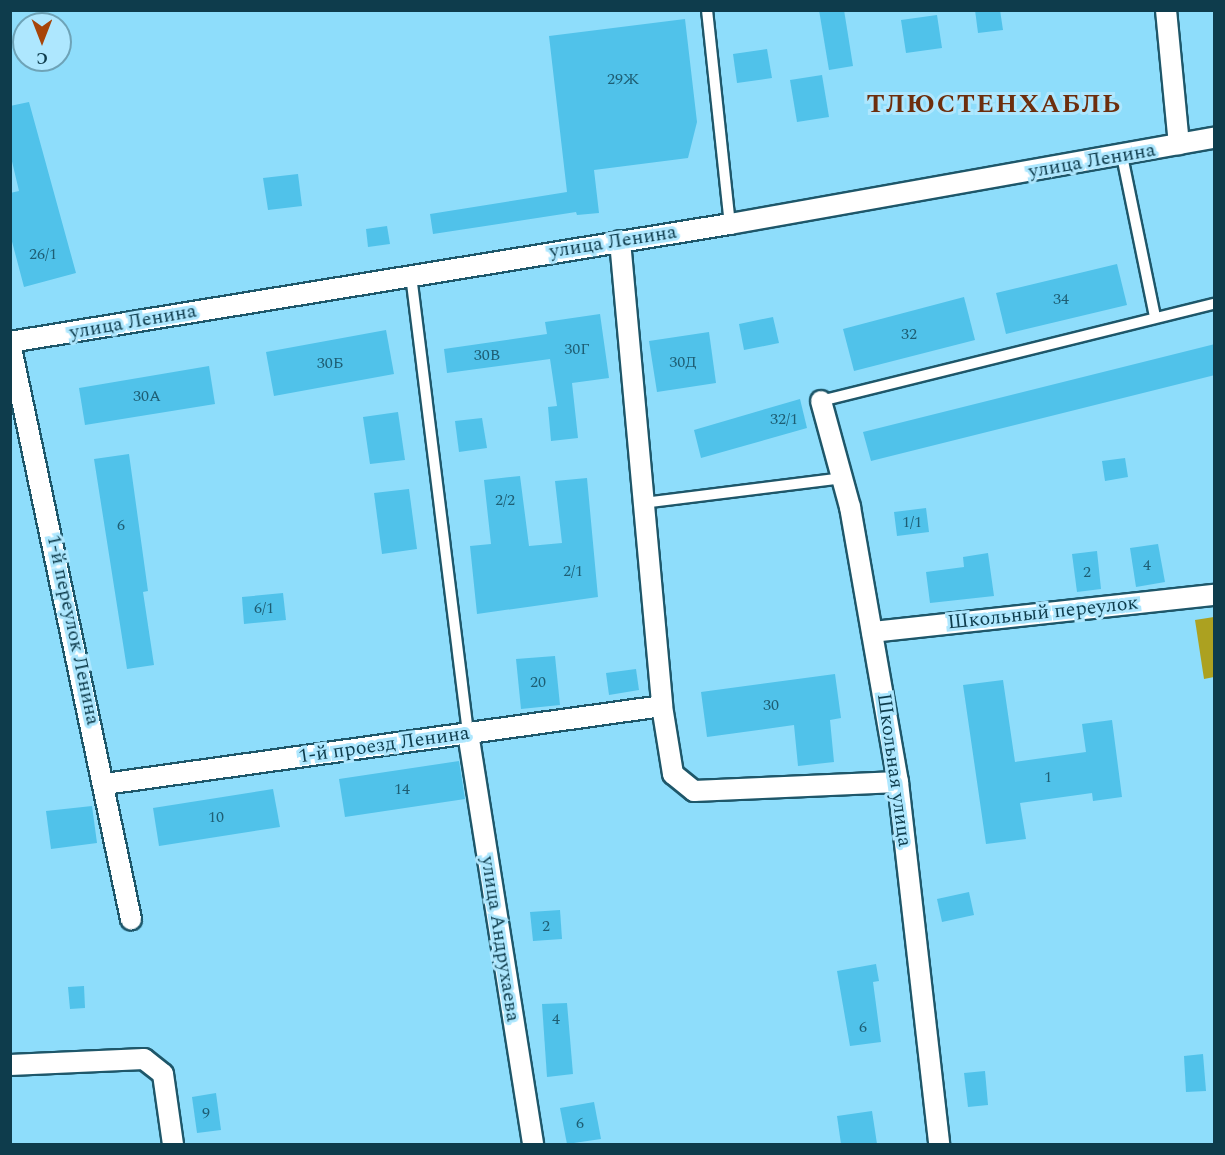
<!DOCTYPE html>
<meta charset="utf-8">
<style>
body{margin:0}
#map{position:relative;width:1225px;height:1155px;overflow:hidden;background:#8eddfb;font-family:Spectral,serif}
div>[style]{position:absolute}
.green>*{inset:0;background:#aca120}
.building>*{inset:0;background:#50c2ea}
.roads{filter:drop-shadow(2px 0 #1e576a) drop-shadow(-2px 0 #1e576a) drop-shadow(0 2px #1e576a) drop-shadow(0 -2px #1e576a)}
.lane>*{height:10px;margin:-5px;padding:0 5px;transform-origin:5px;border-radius:5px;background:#fff}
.street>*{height:20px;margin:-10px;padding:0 10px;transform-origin:10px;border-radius:10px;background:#fff}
span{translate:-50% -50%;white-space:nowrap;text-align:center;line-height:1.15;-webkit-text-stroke:6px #aee7fe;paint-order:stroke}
.number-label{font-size:16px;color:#1e5e74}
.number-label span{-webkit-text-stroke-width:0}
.street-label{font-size:20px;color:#0e3c4c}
.district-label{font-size:26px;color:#6d2e0d;font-weight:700;letter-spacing:1.5px}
.frame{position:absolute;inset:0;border:12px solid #0e3c4c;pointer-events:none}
.north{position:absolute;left:12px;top:12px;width:60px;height:60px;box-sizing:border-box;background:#aee7fe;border:2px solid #6ea3b7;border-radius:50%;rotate:180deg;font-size:16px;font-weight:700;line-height:24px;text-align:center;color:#0e3c4c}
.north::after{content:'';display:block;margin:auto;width:21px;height:27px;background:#a74509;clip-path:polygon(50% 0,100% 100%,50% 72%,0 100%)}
</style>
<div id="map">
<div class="green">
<div style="clip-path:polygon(1214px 617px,1214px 677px,1204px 679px,1195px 620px)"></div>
</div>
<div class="building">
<div style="clip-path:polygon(819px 10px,844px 10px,853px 66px,829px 70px)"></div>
<div style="clip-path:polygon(975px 10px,1000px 10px,1003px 30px,978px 33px)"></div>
<div style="clip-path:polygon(937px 15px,942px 48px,906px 53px,901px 20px)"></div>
<div style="clip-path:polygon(685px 19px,697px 122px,688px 158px,594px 170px,599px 213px,577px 215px,576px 212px,433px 234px,430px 214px,567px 192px,549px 36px)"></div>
<div style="clip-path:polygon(767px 49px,772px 78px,737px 83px,733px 54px)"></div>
<div style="clip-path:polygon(822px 75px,829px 117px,797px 122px,790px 80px)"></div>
<div style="clip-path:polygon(29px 102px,76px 273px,24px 287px,10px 234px,10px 193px,19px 191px,10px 153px,10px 106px)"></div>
<div style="clip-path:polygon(298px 174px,302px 206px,268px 210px,263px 178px)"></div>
<div style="clip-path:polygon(387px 226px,390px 244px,368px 247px,366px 229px)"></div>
<div style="clip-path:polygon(1117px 264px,1127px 305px,1006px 334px,996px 293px)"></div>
<div style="clip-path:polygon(964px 297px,975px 340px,854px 371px,843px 329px)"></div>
<div style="clip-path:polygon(600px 314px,609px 378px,572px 383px,578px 438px,551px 441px,548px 407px,557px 406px,550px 359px,447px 373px,444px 349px,547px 334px,545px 322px)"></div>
<div style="clip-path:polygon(773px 317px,779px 343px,744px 350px,739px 324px)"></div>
<div style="clip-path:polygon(386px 330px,394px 374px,274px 396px,266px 352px)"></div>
<div style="clip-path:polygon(709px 332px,716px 383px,657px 392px,649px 341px)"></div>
<div style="clip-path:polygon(1215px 344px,1215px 375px,871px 461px,863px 432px)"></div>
<div style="clip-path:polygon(209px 366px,215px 404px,85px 425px,79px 388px)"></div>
<div style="clip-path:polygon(800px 399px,807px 428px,701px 458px,694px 430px)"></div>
<div style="clip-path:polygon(398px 412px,405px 460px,370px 464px,363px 417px)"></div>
<div style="clip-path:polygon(482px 418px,487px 448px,459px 452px,455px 421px)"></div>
<div style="clip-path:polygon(129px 454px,148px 591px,143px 592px,154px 665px,127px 669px,94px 459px)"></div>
<div style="clip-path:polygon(1125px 458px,1128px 477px,1105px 481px,1102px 461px)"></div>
<div style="clip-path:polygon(520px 476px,529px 546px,562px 543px,555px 481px,587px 478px,598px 597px,477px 614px,470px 546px,491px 544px,484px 480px)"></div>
<div style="clip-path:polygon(409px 489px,417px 549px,382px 554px,374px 493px)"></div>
<div style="clip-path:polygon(926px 508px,929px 532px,897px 536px,894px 512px)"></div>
<div style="clip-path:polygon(1158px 544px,1165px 582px,1136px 587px,1130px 548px)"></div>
<div style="clip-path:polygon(1097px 551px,1101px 589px,1077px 592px,1072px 554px)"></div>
<div style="clip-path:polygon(988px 553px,994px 596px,930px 603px,926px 572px,964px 567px,963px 557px)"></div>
<div style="clip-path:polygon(283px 593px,286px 620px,244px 624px,242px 597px)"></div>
<div style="clip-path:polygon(555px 656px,560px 705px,521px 709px,516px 659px)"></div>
<div style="clip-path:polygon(636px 669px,639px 690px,609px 695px,606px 673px)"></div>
<div style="clip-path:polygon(835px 674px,841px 718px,830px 720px,834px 762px,798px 766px,794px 725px,707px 737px,701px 692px)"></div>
<div style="clip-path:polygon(1003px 680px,1015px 762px,1086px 752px,1082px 724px,1112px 720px,1122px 797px,1093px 801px,1092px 793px,1020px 803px,1026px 839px,986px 844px,963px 685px)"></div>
<div style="clip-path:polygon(459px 761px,465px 799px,345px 817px,339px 779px)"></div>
<div style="clip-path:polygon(273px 789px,280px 827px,159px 846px,153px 808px)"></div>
<div style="clip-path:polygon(92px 806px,97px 843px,51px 849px,46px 811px)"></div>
<div style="clip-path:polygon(969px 892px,974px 915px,942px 922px,937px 899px)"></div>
<div style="clip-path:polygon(560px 910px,562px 939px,533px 941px,530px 912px)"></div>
<div style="clip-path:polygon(876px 964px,879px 981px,873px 982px,881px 1042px,850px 1046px,837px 971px)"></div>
<div style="clip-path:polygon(84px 986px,85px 1008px,70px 1009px,68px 987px)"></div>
<div style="clip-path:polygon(567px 1003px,573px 1074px,547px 1077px,542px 1004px)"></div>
<div style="clip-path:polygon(1203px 1054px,1206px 1091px,1186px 1092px,1184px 1056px)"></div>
<div style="clip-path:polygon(985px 1071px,988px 1105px,968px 1107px,964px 1073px)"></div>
<div style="clip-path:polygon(216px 1093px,221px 1130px,197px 1133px,192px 1097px)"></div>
<div style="clip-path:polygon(594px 1102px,601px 1139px,567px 1144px,560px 1108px)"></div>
<div style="clip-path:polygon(872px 1111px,877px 1144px,841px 1144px,837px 1116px)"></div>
</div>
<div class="roads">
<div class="lane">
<div style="left:707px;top:10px;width:215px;rotate:83.9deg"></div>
<div style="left:1122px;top:156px;width:164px;rotate:78.4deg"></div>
<div style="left:411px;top:275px;width:462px;rotate:82.9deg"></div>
<div style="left:821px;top:401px;width:405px;rotate:-13.9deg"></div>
<div style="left:643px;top:503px;width:203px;rotate:-7.1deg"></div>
</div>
<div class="street">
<div style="left:1166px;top:10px;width:135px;rotate:84.5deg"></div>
<div style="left:620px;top:241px;width:467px;rotate:84.8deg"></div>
<div style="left:662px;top:706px;width:69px;rotate:80.8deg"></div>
<div style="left:673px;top:774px;width:27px;rotate:39deg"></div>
<div style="left:694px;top:791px;width:204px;rotate:-2.5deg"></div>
<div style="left:10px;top:342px;width:730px;rotate:-9.31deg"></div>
<div style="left:730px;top:224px;width:492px;rotate:-10.1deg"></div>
<div style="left:10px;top:343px;width:589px;rotate:78.14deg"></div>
<div style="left:821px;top:401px;width:110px;rotate:74.7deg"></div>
<div style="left:850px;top:507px;width:279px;rotate:80.1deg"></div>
<div style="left:898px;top:782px;width:364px;rotate:83.5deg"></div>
<div style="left:872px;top:632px;width:344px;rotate:-6.2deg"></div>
<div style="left:468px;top:733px;width:416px;rotate:81deg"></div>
<div style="left:105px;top:784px;width:562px;rotate:-7.97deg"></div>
<div style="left:10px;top:1065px;width:134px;rotate:-2.6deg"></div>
<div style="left:144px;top:1059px;width:24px;rotate:38deg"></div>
<div style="left:163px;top:1074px;width:71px;rotate:81.9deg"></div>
</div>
</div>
<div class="number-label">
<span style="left:623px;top:79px">29Ж</span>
<span style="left:43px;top:254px">26/1</span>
<span style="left:1061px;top:299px">34</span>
<span style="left:909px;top:334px">32</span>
<span style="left:577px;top:349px">30Г</span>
<span style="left:487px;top:355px">30В</span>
<span style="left:683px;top:362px">30Д</span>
<span style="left:330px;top:363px">30Б</span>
<span style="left:147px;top:396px">30А</span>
<span style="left:784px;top:419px">32/1</span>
<span style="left:505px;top:500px">2/2</span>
<span style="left:912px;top:522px">1/1</span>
<span style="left:121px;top:525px">6</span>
<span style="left:1147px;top:565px">4</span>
<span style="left:573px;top:571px">2/1</span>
<span style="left:1087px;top:572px">2</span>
<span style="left:264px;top:608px">6/1</span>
<span style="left:538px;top:682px">20</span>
<span style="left:771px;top:705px">30</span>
<span style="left:1048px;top:777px">1</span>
<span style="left:402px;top:789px">14</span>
<span style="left:216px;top:817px">10</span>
<span style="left:546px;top:926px">2</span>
<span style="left:556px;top:1019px">4</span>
<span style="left:863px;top:1027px">6</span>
<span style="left:206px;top:1113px">9</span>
<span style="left:580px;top:1123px">6</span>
</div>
<div class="street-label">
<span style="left:1092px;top:161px;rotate:-10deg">улица Ленина</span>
<span style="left:613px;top:242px;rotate:-9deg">улица Ленина</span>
<span style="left:133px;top:322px;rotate:-10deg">улица Ленина</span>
<span style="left:1043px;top:613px;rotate:-6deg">Школьный переулок</span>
<span style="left:73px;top:630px;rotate:78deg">1-й переулок Ленина</span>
<span style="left:384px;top:745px;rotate:-8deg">1-й проезд Ленина</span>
<span style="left:894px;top:770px;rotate:82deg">Школьная улица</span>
<span style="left:500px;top:939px;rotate:81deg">улица Андрухаева</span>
</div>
<div class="district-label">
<span style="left:994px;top:105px">ТЛЮСТЕНХАБЛЬ</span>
</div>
<div class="frame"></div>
<div class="north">С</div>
</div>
